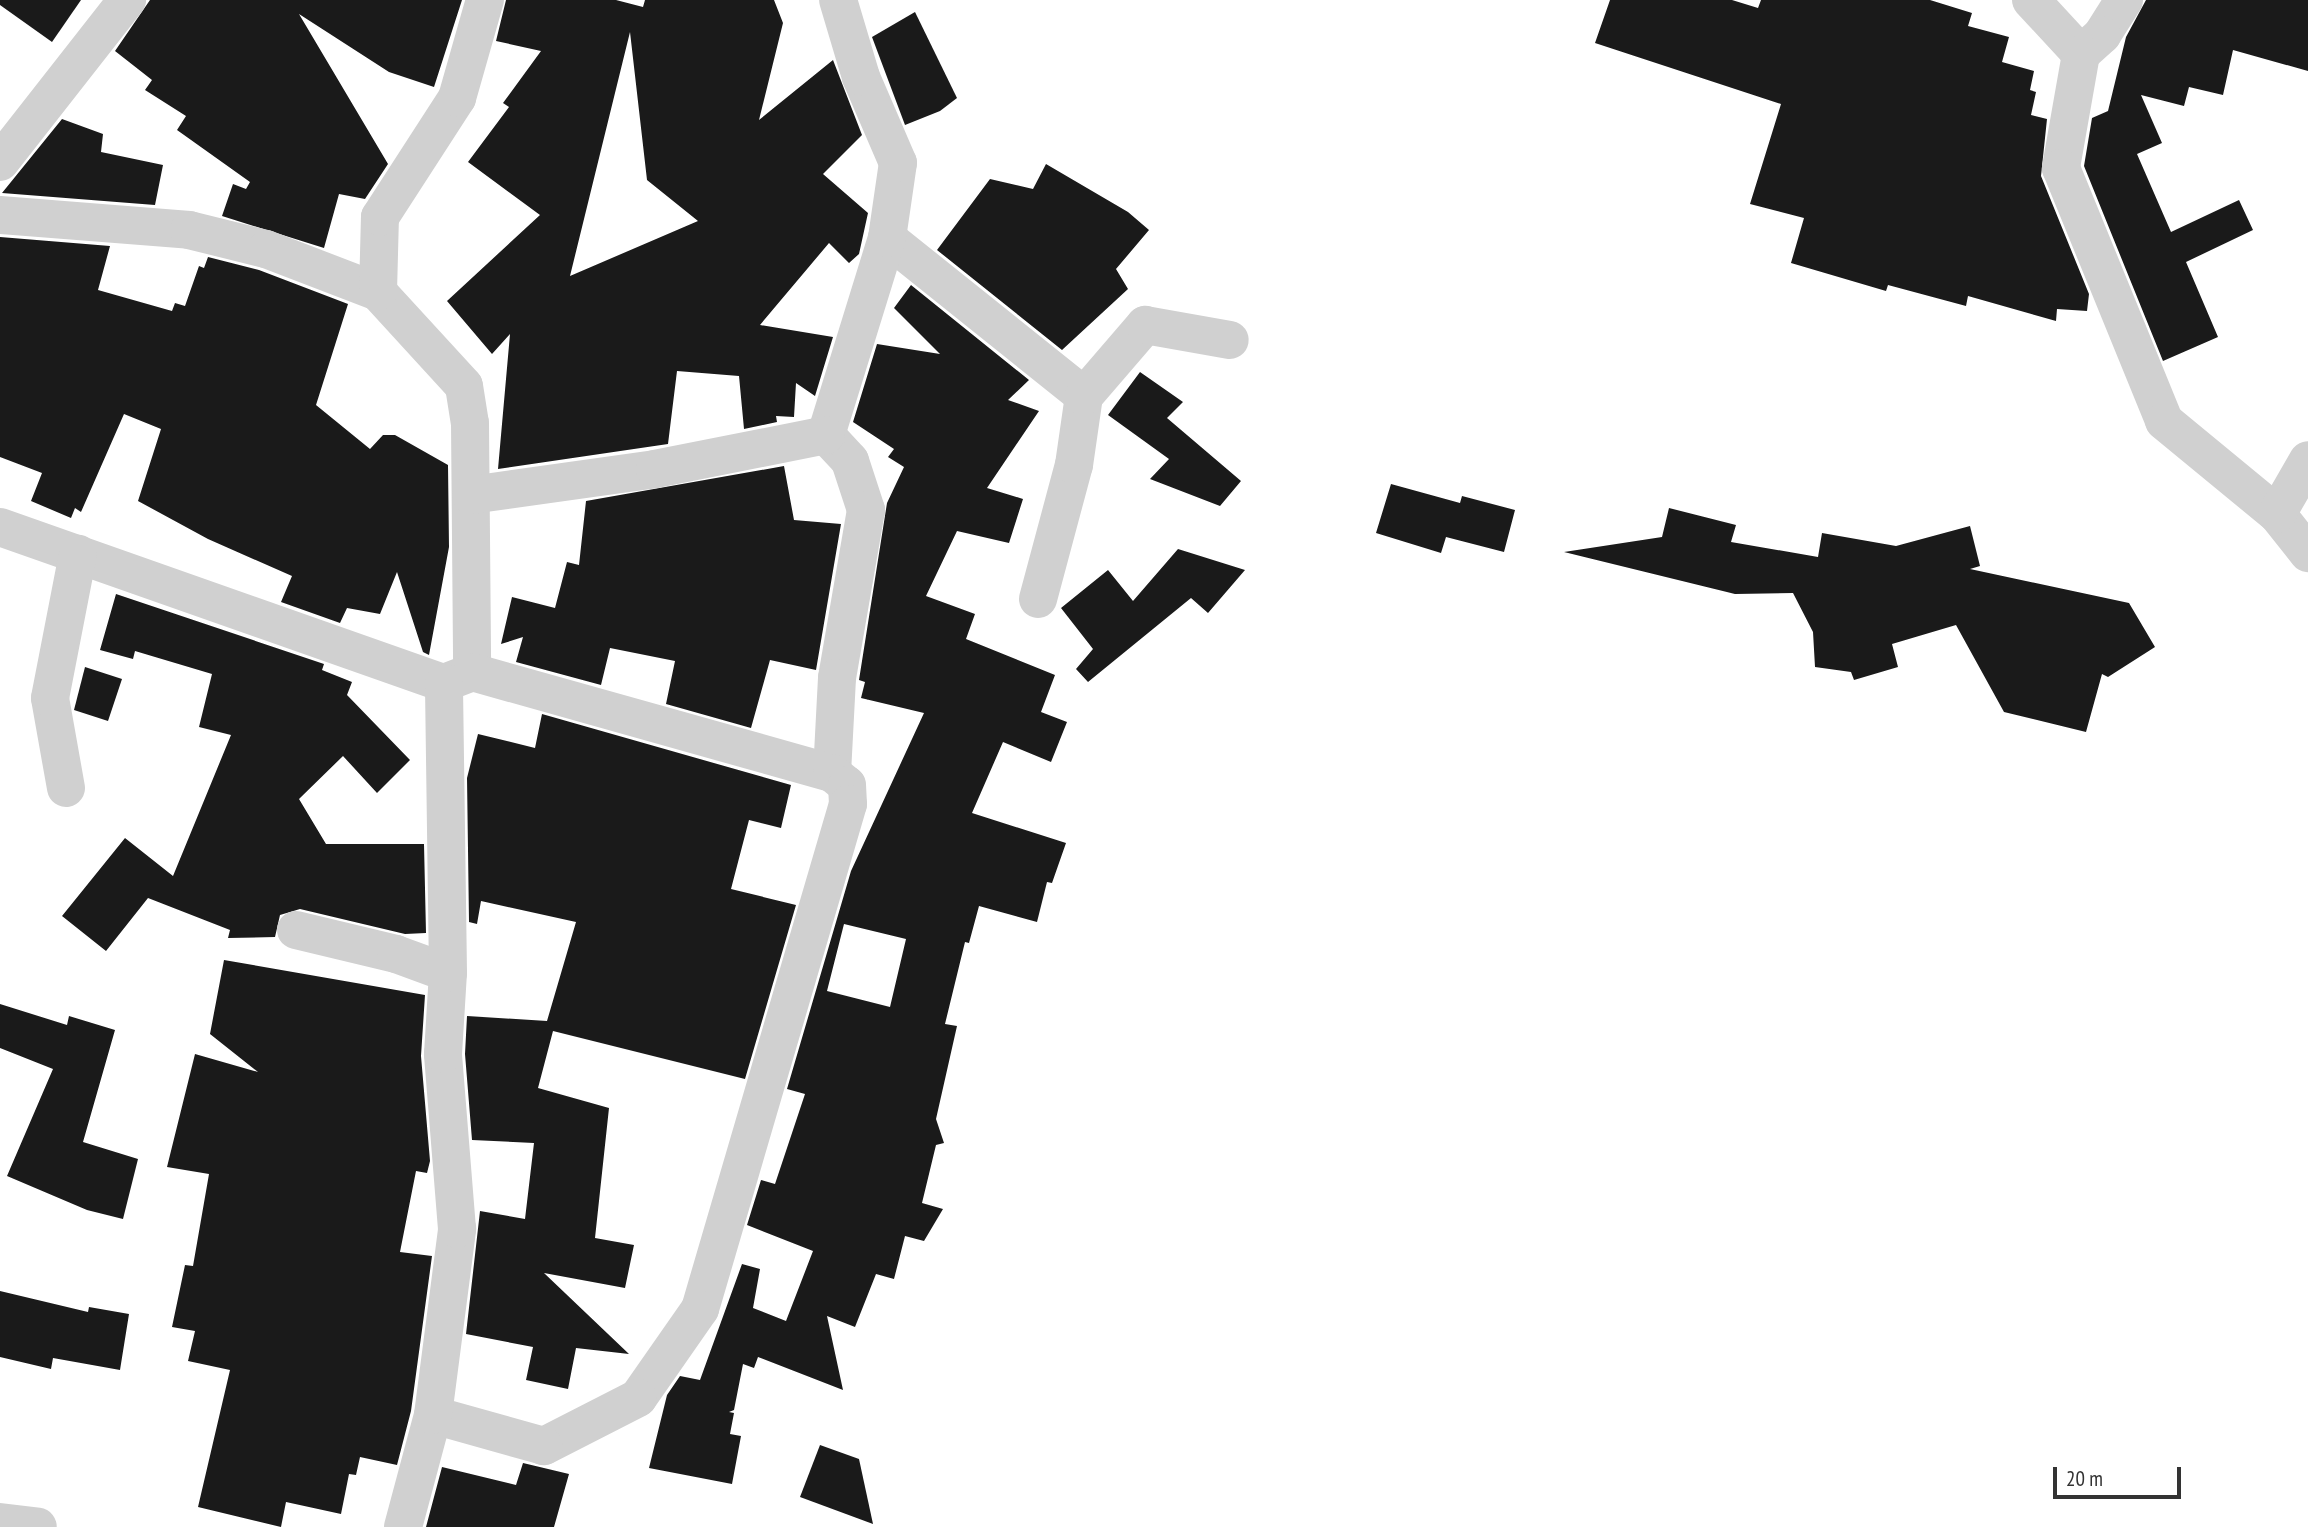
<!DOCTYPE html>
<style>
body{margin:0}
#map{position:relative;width:2308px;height:1527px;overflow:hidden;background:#fff;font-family:"PT Sans Narrow",sans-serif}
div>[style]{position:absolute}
.building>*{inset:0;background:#1a1a1a}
.minor>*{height:38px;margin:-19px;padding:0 19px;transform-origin:19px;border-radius:19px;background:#d0d0d0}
span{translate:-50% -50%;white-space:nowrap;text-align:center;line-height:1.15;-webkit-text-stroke:7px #fff;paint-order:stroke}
.scale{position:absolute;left:2053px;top:1467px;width:128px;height:32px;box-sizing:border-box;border:4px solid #333;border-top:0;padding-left:9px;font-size:21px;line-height:24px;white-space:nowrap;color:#333;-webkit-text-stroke:5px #fff;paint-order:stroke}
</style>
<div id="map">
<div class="building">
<div style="clip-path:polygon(0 0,81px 0,52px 42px,0 5px)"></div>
<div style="clip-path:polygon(150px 0,462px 0,434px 87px,389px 72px,299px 14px,388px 164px,365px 199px,339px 194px,324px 248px,222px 216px,233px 184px,246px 189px,250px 182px,177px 130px,186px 116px,145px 90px,152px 80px,115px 51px)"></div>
<div style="clip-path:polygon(evenodd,506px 0,616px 0,643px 7px,645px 0,774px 0,783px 23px,759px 120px,833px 60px,862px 135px,823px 174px,868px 213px,859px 254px,849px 263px,829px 243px,760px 325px,833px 337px,815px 396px,796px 383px,794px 417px,776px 416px,777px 422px,744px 429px,739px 376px,677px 371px,668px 444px,498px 469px,510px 334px,492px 354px,447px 301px,540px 215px,468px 162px,509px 107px,503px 103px,541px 51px,496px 41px,506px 0,630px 32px,647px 180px,698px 221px,570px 276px,630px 32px)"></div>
<div style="clip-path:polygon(1610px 0,1732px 0,1758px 8px,1761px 0,1930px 0,1972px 13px,1968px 26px,2009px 37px,2002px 62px,2034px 71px,2030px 90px,2036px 92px,2031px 115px,2047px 119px,2041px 176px,2089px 294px,2087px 311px,2057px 309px,2056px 321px,1968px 296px,1966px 306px,1888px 285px,1886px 291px,1791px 263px,1804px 218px,1750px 204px,1781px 104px,1595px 43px)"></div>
<div style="clip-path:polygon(2146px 0,2308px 0,2308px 71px,2233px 50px,2223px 95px,2189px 87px,2184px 106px,2141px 95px,2162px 143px,2137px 154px,2171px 232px,2239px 200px,2253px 230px,2186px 262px,2218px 337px,2163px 361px,2084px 166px,2092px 118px,2108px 111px,2126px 37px)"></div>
<div style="clip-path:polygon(915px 12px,957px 98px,940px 111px,905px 125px,872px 37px)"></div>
<div style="clip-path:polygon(62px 119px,103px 134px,101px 152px,163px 165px,155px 205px,2px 193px)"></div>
<div style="clip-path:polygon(1046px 164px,1128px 212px,1149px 230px,1116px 269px,1128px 289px,1062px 350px,937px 250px,990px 179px,1033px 189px)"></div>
<div style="clip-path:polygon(0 237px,110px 246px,98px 290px,172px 311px,175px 303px,185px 306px,199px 266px,204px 268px,208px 257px,259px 270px,348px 304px,316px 405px,370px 449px,383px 435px,395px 435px,448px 465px,449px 547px,429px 655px,423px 652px,397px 572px,380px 614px,347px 608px,340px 623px,281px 602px,292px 576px,208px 539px,138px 501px,161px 429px,124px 414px,81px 512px,75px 508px,71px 518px,31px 501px,42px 473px,0 457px)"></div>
<div style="clip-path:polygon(evenodd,911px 285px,1029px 380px,1008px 400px,1039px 411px,987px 488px,1023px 499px,1009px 543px,957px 531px,926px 596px,975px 614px,966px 639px,1055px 675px,1041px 712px,1067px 722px,1051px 762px,1003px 742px,972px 813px,1066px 843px,1052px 883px,1047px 882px,1037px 922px,979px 906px,969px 943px,965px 942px,945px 1024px,957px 1026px,936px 1119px,944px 1143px,936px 1145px,922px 1203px,943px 1209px,924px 1241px,905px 1236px,894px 1279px,876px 1274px,855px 1327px,827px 1316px,843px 1390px,758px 1357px,754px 1368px,743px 1364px,734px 1410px,729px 1412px,734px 1413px,730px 1434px,741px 1436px,732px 1484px,649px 1468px,667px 1395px,680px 1376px,700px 1380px,742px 1264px,760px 1269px,753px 1308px,786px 1321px,813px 1251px,747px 1225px,761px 1180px,775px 1184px,805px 1094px,787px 1089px,851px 871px,924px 713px,861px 698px,865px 682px,859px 680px,887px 503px,904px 467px,888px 457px,894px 449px,853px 422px,877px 344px,940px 354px,894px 308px,911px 285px,844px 924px,906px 939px,890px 1007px,827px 991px,844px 924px)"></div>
<div style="clip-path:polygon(1140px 372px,1183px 402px,1167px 418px,1241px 481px,1220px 506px,1150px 479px,1169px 459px,1108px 415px)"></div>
<div style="clip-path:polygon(784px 466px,794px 520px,841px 524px,816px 670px,770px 660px,751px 728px,666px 704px,675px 661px,610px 648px,601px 685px,516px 662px,523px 637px,501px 644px,512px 597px,555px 608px,567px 562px,579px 565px,586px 501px)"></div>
<div style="clip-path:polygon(1391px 484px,1460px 503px,1462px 496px,1515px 510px,1504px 552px,1446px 537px,1441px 553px,1376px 533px)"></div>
<div style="clip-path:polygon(1669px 508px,1736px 525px,1731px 542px,1818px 557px,1822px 533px,1896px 546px,1970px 526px,1980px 566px,1970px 569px,2129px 603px,2155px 647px,2108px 677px,2102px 674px,2086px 732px,2004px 712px,1956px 625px,1892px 644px,1898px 667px,1854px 680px,1851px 672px,1815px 667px,1813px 632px,1793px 593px,1735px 594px,1564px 552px,1662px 537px)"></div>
<div style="clip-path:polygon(1178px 549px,1245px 570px,1208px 613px,1191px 598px,1088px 682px,1076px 669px,1093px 649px,1061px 608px,1108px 570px,1133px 601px)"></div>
<div style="clip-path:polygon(116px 594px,324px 664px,322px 670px,352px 682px,347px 695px,410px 760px,377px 793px,343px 756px,299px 799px,326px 844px,424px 844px,426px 933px,405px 934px,300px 909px,280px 915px,275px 937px,228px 938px,230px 930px,148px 898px,106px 951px,62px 916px,125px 838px,173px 876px,231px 735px,199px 727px,212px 674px,135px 651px,133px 659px,100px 650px)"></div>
<div style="clip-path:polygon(85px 667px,122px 679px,108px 721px,74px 710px)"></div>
<div style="clip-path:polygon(542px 714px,791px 785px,781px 828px,749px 820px,731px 889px,796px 905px,745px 1079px,553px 1031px,538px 1088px,609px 1108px,595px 1238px,634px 1245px,625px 1288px,544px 1273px,629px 1354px,576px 1348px,568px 1389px,526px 1380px,533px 1347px,466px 1334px,480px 1211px,525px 1219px,534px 1143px,472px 1140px,465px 1054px,467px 1016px,547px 1021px,576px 922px,481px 901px,477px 924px,469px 922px,467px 778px,478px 734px,535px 748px)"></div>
<div style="clip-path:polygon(224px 960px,425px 995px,421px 1056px,430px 1161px,427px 1173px,416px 1171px,400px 1252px,432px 1256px,411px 1411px,397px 1465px,360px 1457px,356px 1475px,349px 1474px,341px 1514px,286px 1502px,281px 1527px,198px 1507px,230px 1370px,188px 1361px,195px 1331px,172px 1327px,185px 1265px,193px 1266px,209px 1174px,167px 1167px,195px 1054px,258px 1072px,210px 1034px)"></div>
<div style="clip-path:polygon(0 1004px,67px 1025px,69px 1016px,115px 1030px,83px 1142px,138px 1159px,123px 1219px,87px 1210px,7px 1176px,53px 1069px,0 1048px)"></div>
<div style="clip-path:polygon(0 1291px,88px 1312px,89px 1307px,129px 1314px,120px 1370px,53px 1358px,51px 1369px,0 1357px)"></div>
<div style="clip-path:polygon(820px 1445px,859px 1459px,873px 1524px,800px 1497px)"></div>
<div style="clip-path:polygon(523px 1463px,569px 1474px,554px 1527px,426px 1527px,442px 1467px,516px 1485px)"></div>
</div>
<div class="minor">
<div style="left:2031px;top:0;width:74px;rotate:47.2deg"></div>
<div style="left:2124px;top:0;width:41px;rotate:122.2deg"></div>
<div style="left:2102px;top:35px;width:28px;rotate:138deg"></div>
<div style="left:2081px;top:54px;width:116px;rotate:100deg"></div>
<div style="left:2061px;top:168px;width:273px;rotate:67.8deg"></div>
<div style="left:2164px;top:421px;width:146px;rotate:39.5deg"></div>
<div style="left:2277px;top:514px;width:50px;rotate:51.5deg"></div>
<div style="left:0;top:162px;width:206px;rotate:-51.9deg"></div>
<div style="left:0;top:215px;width:190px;rotate:4.5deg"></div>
<div style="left:189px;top:230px;width:79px;rotate:13.9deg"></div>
<div style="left:266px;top:249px;width:120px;rotate:21deg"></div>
<div style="left:378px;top:292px;width:127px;rotate:47.5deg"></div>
<div style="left:464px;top:386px;width:37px;rotate:81deg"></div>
<div style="left:470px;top:423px;width:249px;rotate:89.5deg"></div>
<div style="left:887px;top:238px;width:253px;rotate:38.7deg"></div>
<div style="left:378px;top:292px;width:75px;rotate:-88.5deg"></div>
<div style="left:380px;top:217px;width:142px;rotate:-57.1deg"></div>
<div style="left:457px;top:98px;width:102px;rotate:-74.1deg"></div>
<div style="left:826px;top:435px;width:206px;rotate:-72.8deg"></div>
<div style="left:887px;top:238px;width:76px;rotate:-81.7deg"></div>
<div style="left:898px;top:163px;width:94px;rotate:-113.3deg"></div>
<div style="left:861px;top:77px;width:80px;rotate:-106.6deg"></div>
<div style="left:826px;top:435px;width:35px;rotate:47deg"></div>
<div style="left:850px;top:461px;width:52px;rotate:71.9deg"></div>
<div style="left:866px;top:510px;width:170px;rotate:99.8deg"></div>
<div style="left:837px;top:678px;width:95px;rotate:93deg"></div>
<div style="left:471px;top:495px;width:186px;rotate:-8deg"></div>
<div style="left:655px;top:469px;width:174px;rotate:-11.2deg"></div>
<div style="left:2277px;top:514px;width:62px;rotate:-60.1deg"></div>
<div style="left:0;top:527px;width:471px;rotate:19.4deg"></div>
<div style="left:444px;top:683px;width:30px;rotate:-21deg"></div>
<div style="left:472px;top:672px;width:374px;rotate:15.7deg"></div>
<div style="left:832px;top:773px;width:19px;rotate:39deg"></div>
<div style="left:847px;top:785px;width:19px;rotate:87deg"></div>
<div style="left:848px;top:804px;width:526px;rotate:106.33deg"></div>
<div style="left:700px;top:1309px;width:108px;rotate:124.9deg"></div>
<div style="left:638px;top:1398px;width:106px;rotate:152.9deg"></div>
<div style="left:544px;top:1446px;width:115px;rotate:-164.4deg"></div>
<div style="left:1038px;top:599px;width:139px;rotate:-75deg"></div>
<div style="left:1074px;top:465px;width:70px;rotate:-81.8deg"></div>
<div style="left:1084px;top:396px;width:94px;rotate:-49.3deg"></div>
<div style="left:1145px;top:325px;width:86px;rotate:10deg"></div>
<div style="left:66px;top:788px;width:91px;rotate:-100.1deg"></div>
<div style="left:50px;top:698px;width:147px;rotate:-79deg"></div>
<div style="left:296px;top:930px;width:103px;rotate:13.5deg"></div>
<div style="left:396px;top:954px;width:55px;rotate:20.1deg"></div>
<div style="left:0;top:1522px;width:38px;rotate:7deg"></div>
<div style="left:403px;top:1527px;width:116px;rotate:-75deg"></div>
<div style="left:433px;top:1415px;width:188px;rotate:-82.6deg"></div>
<div style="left:457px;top:1229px;width:176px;rotate:-94.6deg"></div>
<div style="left:443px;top:1054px;width:81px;rotate:-86.5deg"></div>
<div style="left:448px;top:973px;width:290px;rotate:-90.8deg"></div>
</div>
<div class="scale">20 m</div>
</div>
